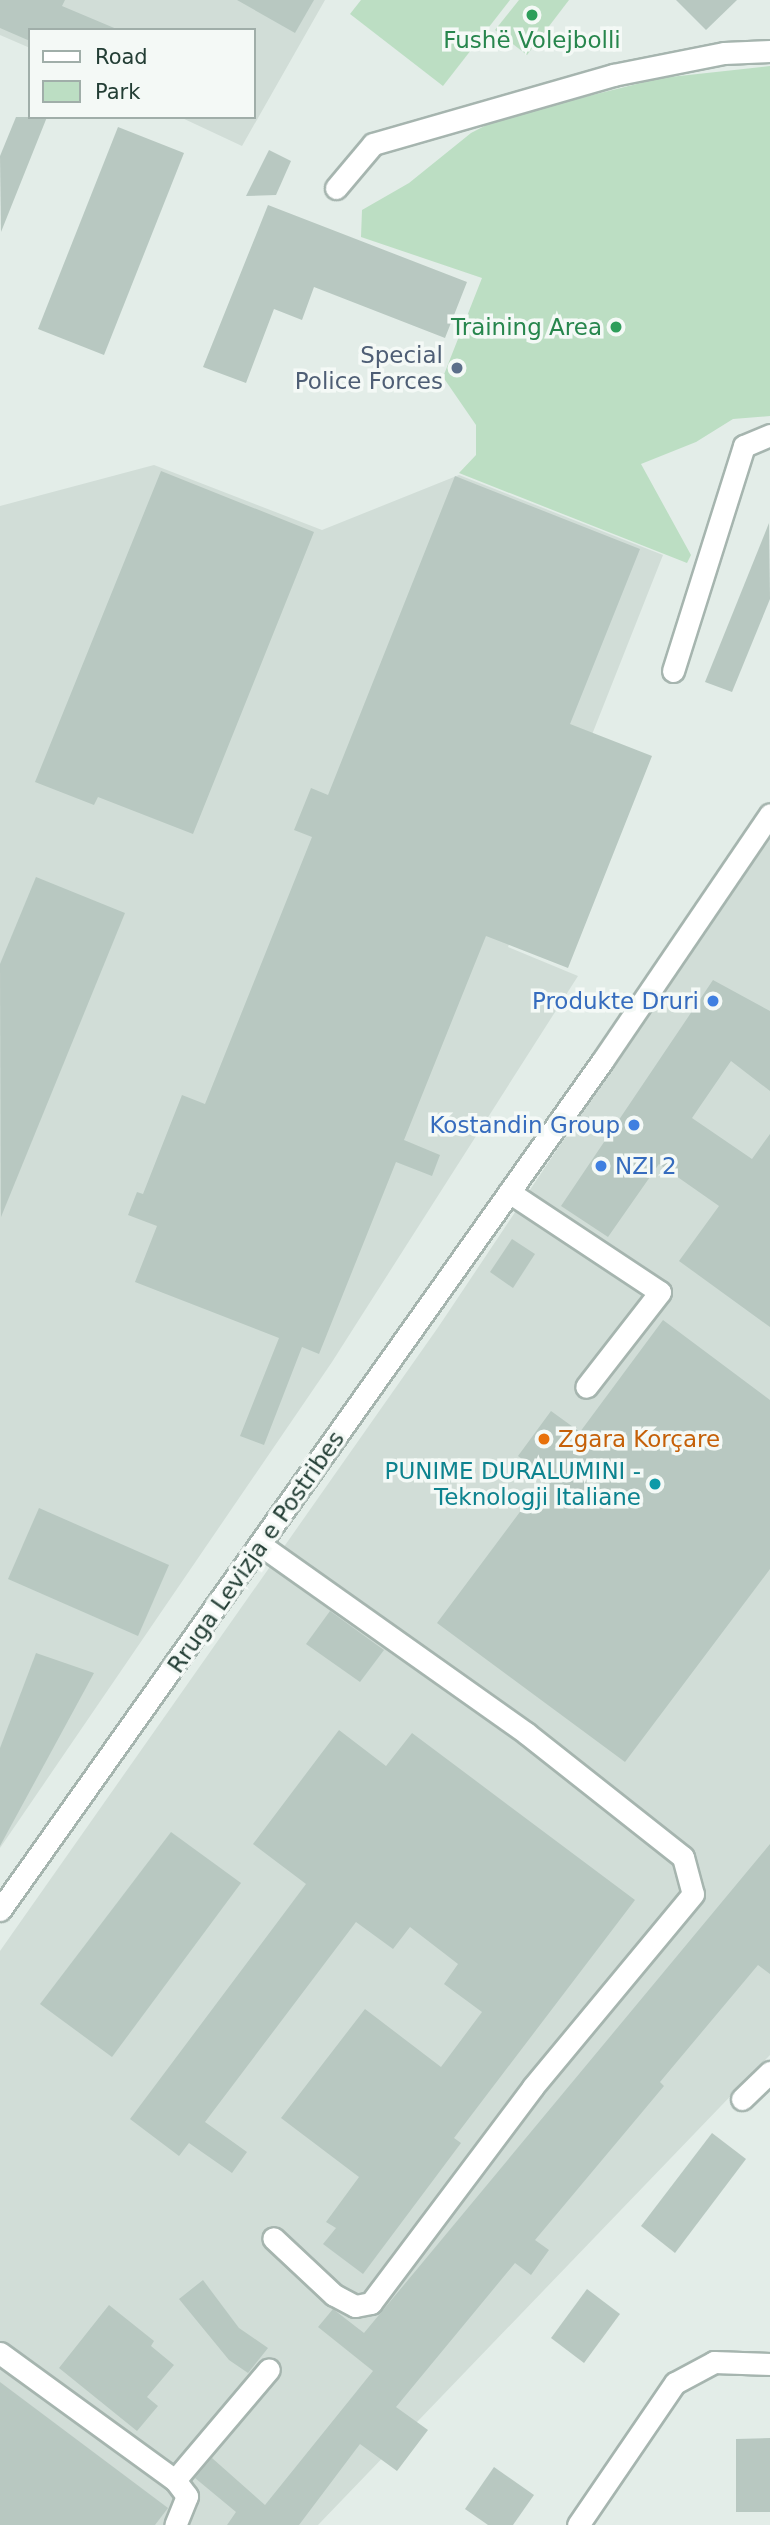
<!DOCTYPE html>
<meta charset="utf-8">
<style>
body{margin:0}
#map{position:relative;width:770px;height:2525px;overflow:hidden;background:#e3ede8;font-family:"DejaVu Sans",sans-serif}
div>[style]{position:absolute}
.built>*{inset:0;background:#d1ddd7}
.green>*{inset:0;background:#bcdec3}
.building>*{inset:0;background:#b8c8c1}
.roads{filter:drop-shadow(2px 0 #a6b5af) drop-shadow(-2px 0 #a6b5af) drop-shadow(0 2px #a6b5af) drop-shadow(0 -2px #a6b5af)}
.minor>*{height:21px;margin:-10.5px;padding:0 10.5px;transform-origin:10.5px;border-radius:10.5px;background:#fff}
.dots>*{width:19px;height:19px;translate:-50% -50%;box-sizing:border-box;border:4px solid #f4f9f6;border-radius:50%}
span{translate:-50% -50%;white-space:nowrap;text-align:center;line-height:1.15;-webkit-text-stroke:7px #f4f9f6;paint-order:stroke}
.leisure-label{font-size:23px;color:#27864d}
.right{translate:-100% -50%;text-align:right}
.service-label{font-size:23px;color:#4e5e75}
.shop-label{font-size:23px;color:#366cbe}
.left{translate:0 -50%;text-align:left}
.food-label{font-size:23px;color:#c56008}
.culture-label{font-size:23px;color:#0d838f}
.street-label{font-size:23px;color:#233e35}
.legend{position:absolute;left:28px;top:28px;width:228px;height:91px;box-sizing:border-box;background:#f4f9f6;border:2px solid #a0aea9;margin:0;padding:9px 12px;list-style:none;font-size:21px;color:#233e35}
.legend li{display:flex;align-items:center;gap:14px;height:35px}
.legend b{width:35px;border:2px solid #a0aea9}
</style>
<div id="map">
<div class="built">
<div style="clip-path:polygon(0 0,325px 0,242px 146px,180px 117px,254px 117px,254px 30px,30px 30px,30px 48px,0 35px)"></div>
<div style="clip-path:polygon(154px 465px,322px 530px,459px 475px,663px 555px,508px 947px,578px 976px,332px 1362px,0 1848px,0 506px)"></div>
<div style="clip-path:polygon(770px 831px,770px 2055px,318px 2525px,0 2525px,0 1951px,439px 1326px)"></div>
</div>
<div class="green">
<div style="clip-path:polygon(361px 0,510px 0,443px 86px,350px 14px)"></div>
<div style="clip-path:polygon(519px 0,569px 0,527px 55px,495px 30px)"></div>
<div style="clip-path:polygon(770px 66px,770px 416px,733px 419px,696px 442px,641px 464px,691px 555px,687px 563px,459px 473px,476px 455px,476px 425px,443px 377px,482px 278px,361px 237px,362px 210px,409px 183px,471px 133px,500px 118px,661px 78px)"></div>
</div>
<div class="building">
<div style="clip-path:polygon(0 0,65px 0,62px 6px,119px 30px,30px 30px,30px 41px,0 28px)"></div>
<div style="clip-path:polygon(237px 0,314px 0,295px 33px)"></div>
<div style="clip-path:polygon(676px 0,737px 0,706px 30px)"></div>
<div style="clip-path:polygon(16px 117px,47px 117px,1px 232px,0 156px)"></div>
<div style="clip-path:polygon(118px 127px,184px 153px,104px 355px,38px 329px)"></div>
<div style="clip-path:polygon(269px 150px,291px 161px,276px 195px,246px 196px)"></div>
<div style="clip-path:polygon(268px 205px,467px 282px,445px 338px,314px 287px,302px 320px,274px 309px,246px 383px,203px 367px)"></div>
<div style="clip-path:polygon(161px 471px,314px 532px,193px 834px,98px 797px,94px 805px,35px 782px)"></div>
<div style="clip-path:polygon(455px 476px,640px 549px,570px 724px,652px 756px,568px 968px,486px 936px,404px 1140px,440px 1155px,432px 1176px,396px 1162px,319px 1354px,302px 1347px,264px 1445px,240px 1436px,279px 1338px,135px 1282px,157px 1226px,128px 1215px,137px 1192px,143px 1194px,182px 1095px,205px 1104px,312px 837px,294px 830px,311px 788px,328px 795px)"></div>
<div style="clip-path:polygon(769px 523px,770px 599px,732px 692px,705px 682px)"></div>
<div style="clip-path:polygon(36px 877px,125px 913px,1px 1217px,0 964px)"></div>
<div style="clip-path:polygon(713px 980px,770px 1011px,770px 1091px,731px 1061px,692px 1118px,752px 1159px,770px 1134px,770px 1327px,679px 1261px,719px 1206px,659px 1164px,608px 1237px,561px 1206px)"></div>
<div style="clip-path:polygon(512px 1239px,535px 1254px,513px 1288px,490px 1272px)"></div>
<div style="clip-path:polygon(663px 1320px,770px 1400px,770px 1569px,625px 1762px,437px 1623px,546px 1477px,518px 1456px,551px 1411px,580px 1432px)"></div>
<div style="clip-path:polygon(39px 1508px,169px 1565px,138px 1636px,8px 1579px)"></div>
<div style="clip-path:polygon(330px 1611px,384px 1650px,360px 1682px,306px 1644px)"></div>
<div style="clip-path:polygon(36px 1653px,94px 1673px,0 1846px,0 1748px)"></div>
<div style="clip-path:polygon(339px 1730px,386px 1766px,412px 1733px,635px 1900px,454px 2138px,461px 2143px,363px 2274px,323px 2244px,336px 2228px,326px 2222px,359px 2177px,281px 2118px,365px 2009px,441px 2067px,482px 2012px,444px 1984px,458px 1964px,410px 1927px,393px 1949px,356px 1922px,205px 2122px,247px 2152px,232px 2173px,189px 2143px,179px 2156px,130px 2119px,306px 1884px,253px 1844px)"></div>
<div style="clip-path:polygon(171px 1832px,241px 1883px,112px 2057px,40px 2004px)"></div>
<div style="clip-path:polygon(770px 1844px,770px 1974px,758px 1965px,660px 2082px,664px 2086px,535px 2240px,549px 2250px,531px 2275px,515px 2263px,396px 2407px,428px 2430px,397px 2471px,360px 2444px,299px 2525px,227px 2525px,236px 2512px,195px 2478px,212px 2458px,265px 2505px,373px 2371px,318px 2327px,333px 2309px,364px 2333px)"></div>
<div style="clip-path:polygon(712px 2133px,746px 2159px,675px 2253px,641px 2226px)"></div>
<div style="clip-path:polygon(203px 2280px,239px 2328px,268px 2348px,248px 2373px,229px 2360px,179px 2299px)"></div>
<div style="clip-path:polygon(587px 2289px,620px 2314px,584px 2363px,551px 2338px)"></div>
<div style="clip-path:polygon(109px 2305px,154px 2341px,151px 2346px,174px 2365px,147px 2397px,158px 2406px,137px 2431px,59px 2368px)"></div>
<div style="clip-path:polygon(0 2382px,168px 2508px,155px 2525px,0 2525px)"></div>
<div style="clip-path:polygon(770px 2438px,770px 2512px,736px 2512px,736px 2439px)"></div>
<div style="clip-path:polygon(494px 2467px,534px 2495px,513px 2525px,488px 2525px,465px 2509px)"></div>
</div>
<div class="roads">
<div class="minor">
<div style="left:336px;top:188px;width:57px;rotate:-49.9deg"></div>
<div style="left:373px;top:144px;width:250px;rotate:-16deg"></div>
<div style="left:613px;top:75px;width:113px;rotate:-11.2deg"></div>
<div style="left:724px;top:53px;width:46px;rotate:-2.5deg"></div>
<div style="left:673px;top:671px;width:236px;rotate:-72.5deg"></div>
<div style="left:744px;top:446px;width:28px;rotate:-23deg"></div>
<div style="left:509px;top:1192px;width:181px;rotate:33.5deg"></div>
<div style="left:660px;top:1292px;width:120px;rotate:127.9deg"></div>
<div style="left:262px;top:1546px;width:324px;rotate:35.3deg"></div>
<div style="left:526px;top:1733px;width:200px;rotate:38.3deg"></div>
<div style="left:683px;top:1857px;width:38px;rotate:75deg"></div>
<div style="left:693px;top:1894px;width:251px;rotate:129.7deg"></div>
<div style="left:533px;top:2087px;width:270px;rotate:126.9deg"></div>
<div style="left:371px;top:2303px;width:16px;rotate:169deg"></div>
<div style="left:355px;top:2306px;width:24px;rotate:-152deg"></div>
<div style="left:334px;top:2295px;width:83px;rotate:-136.9deg"></div>
<div style="left:0;top:1910px;width:1042px;rotate:-54.65deg"></div>
<div style="left:603px;top:1060px;width:297px;rotate:-55.8deg"></div>
<div style="left:742px;top:2099px;width:39px;rotate:-44deg"></div>
<div style="left:0;top:2353px;width:216px;rotate:36deg"></div>
<div style="left:175px;top:2480px;width:20px;rotate:53deg"></div>
<div style="left:187px;top:2496px;width:31px;rotate:112deg"></div>
<div style="left:175px;top:2480px;width:145px;rotate:-49.7deg"></div>
<div style="left:578px;top:2525px;width:172px;rotate:-55.7deg"></div>
<div style="left:675px;top:2383px;width:44px;rotate:-28.3deg"></div>
<div style="left:714px;top:2362px;width:56px;rotate:2deg"></div>
</div>
</div>
<div class="dots">
<div style="left:532px;top:15px;background:#2e9e5b"></div>
<div style="left:616px;top:327px;background:#2e9e5b"></div>
<div style="left:457px;top:368px;background:#5c6f8a"></div>
<div style="left:713px;top:1001px;background:#3f7fe0"></div>
<div style="left:634px;top:1125px;background:#3f7fe0"></div>
<div style="left:601px;top:1166px;background:#3f7fe0"></div>
<div style="left:544px;top:1439px;background:#e8710a"></div>
<div style="left:655px;top:1484px;background:#0f9aa8"></div>
</div>
<div class="leisure-label">
<span style="left:532px;top:40px">Fushë Volejbolli</span>
<span class="right" style="left:602px;top:327px">Training Area</span>
</div>
<div class="service-label">
<span class="right" style="left:443px;top:368px">Special<br>Police Forces</span>
</div>
<div class="shop-label">
<span class="right" style="left:699px;top:1001px">Produkte Druri</span>
<span class="right" style="left:620px;top:1125px">Kostandin Group</span>
<span class="left" style="left:615px;top:1166px">NZI 2</span>
</div>
<div class="food-label">
<span class="left" style="left:558px;top:1439px">Zgara Korçare</span>
</div>
<div class="culture-label">
<span class="right" style="left:641px;top:1484px">PUNIME DURALUMINI -<br>Teknologji Italiane</span>
</div>
<div class="street-label">
<span style="left:256px;top:1552px;rotate:-55deg">Rruga Levizja e Postribes</span>
</div>
<ul class="legend">
<li><b style="height:9px;background:#fff"></b>Road</li>
<li><b style="height:19px;background:#bcdec3"></b>Park</li>
</ul>
</div>
